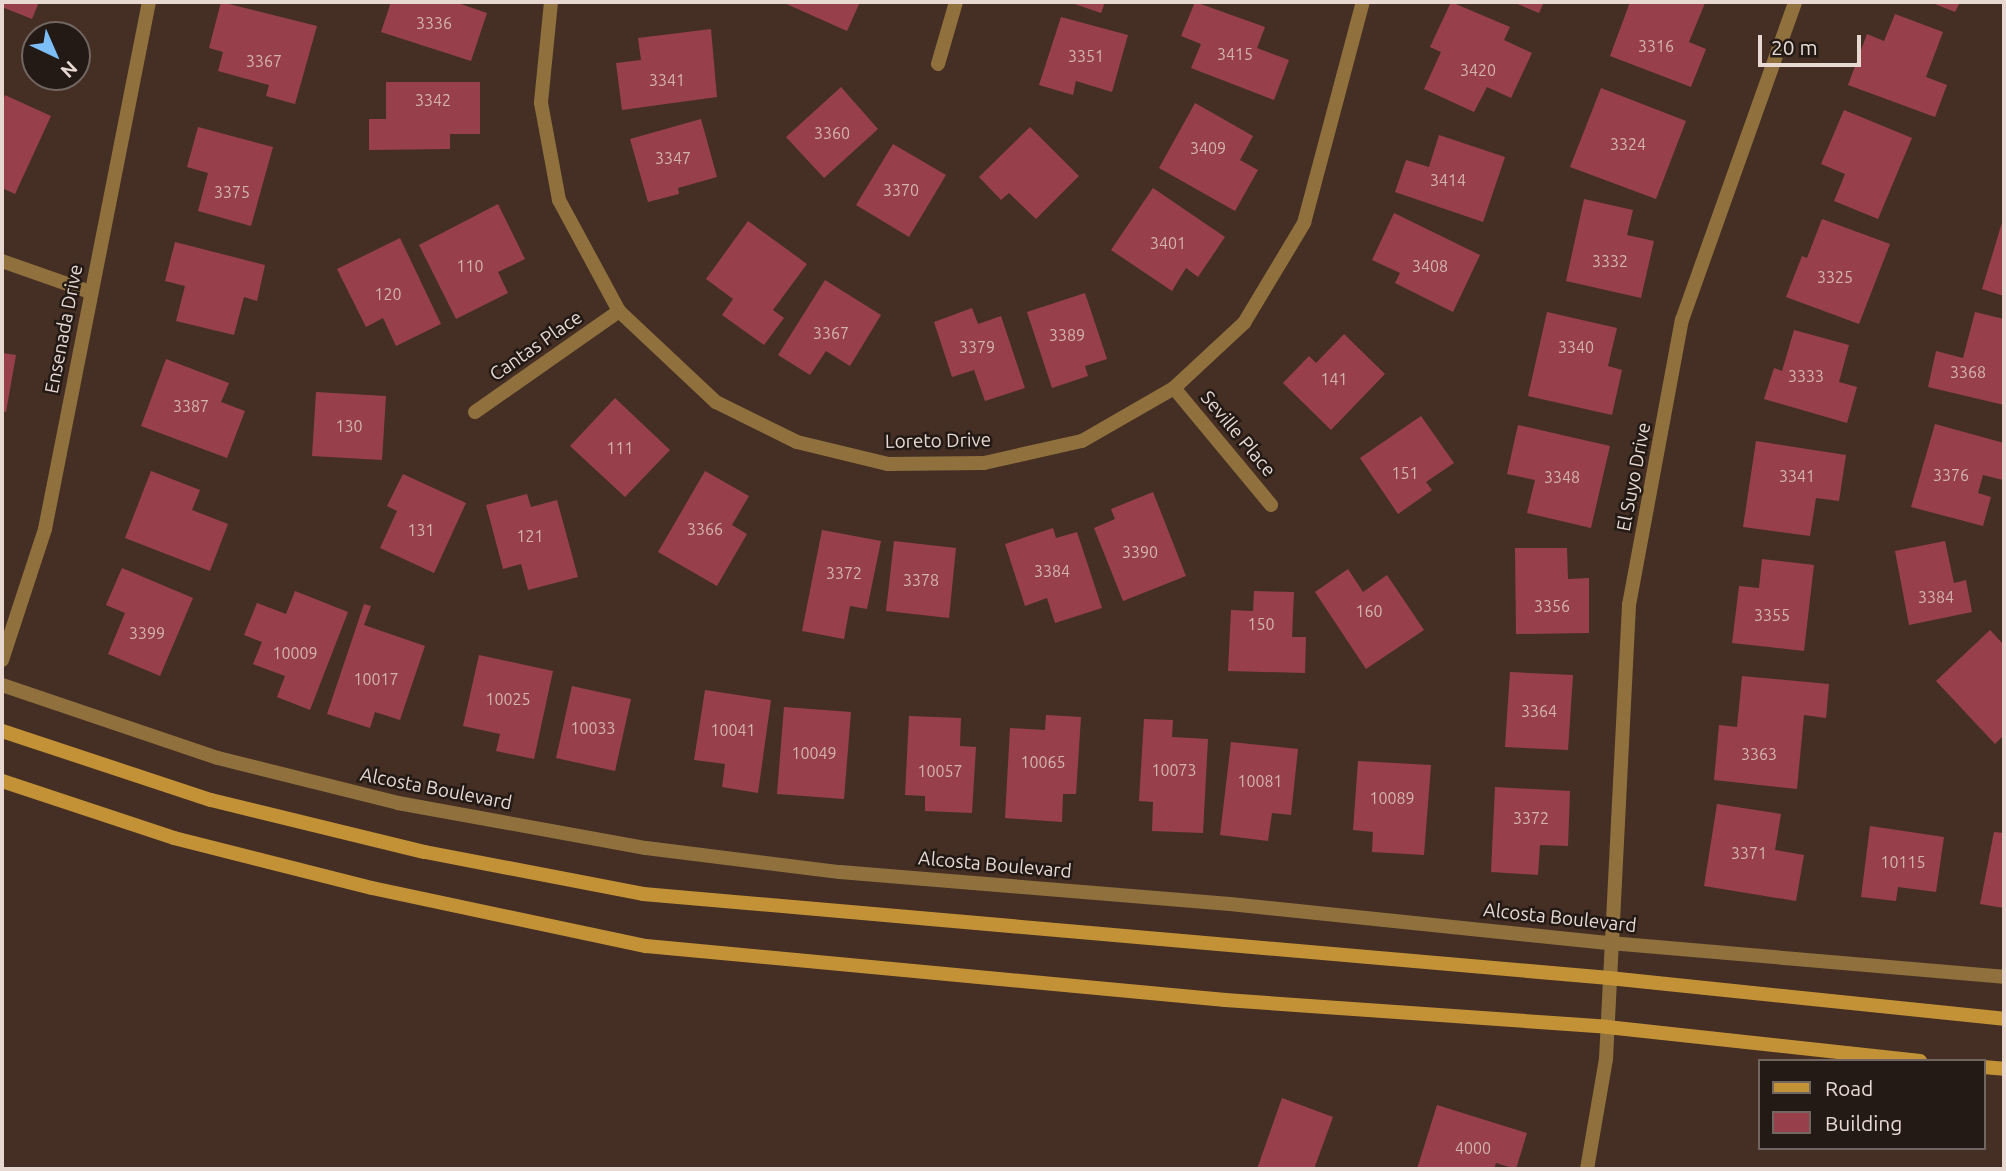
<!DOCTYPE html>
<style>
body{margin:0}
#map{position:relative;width:2006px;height:1171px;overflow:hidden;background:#452f24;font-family:Ubuntu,sans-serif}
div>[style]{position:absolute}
.building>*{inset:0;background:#97404b}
.street>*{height:14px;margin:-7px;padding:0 7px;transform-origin:7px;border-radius:7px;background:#90713d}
.secondary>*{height:14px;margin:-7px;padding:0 7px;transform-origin:7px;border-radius:7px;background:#c39237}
span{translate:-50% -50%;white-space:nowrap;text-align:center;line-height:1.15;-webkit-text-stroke:5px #241a15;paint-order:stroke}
.number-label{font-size:16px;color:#d3b3b0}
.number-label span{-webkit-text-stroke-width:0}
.street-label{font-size:19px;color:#e7d9d2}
.frame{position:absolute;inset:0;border:4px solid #e7d9d2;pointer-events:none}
.legend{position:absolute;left:1758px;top:1059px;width:228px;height:91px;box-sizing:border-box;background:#241a15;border:2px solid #726661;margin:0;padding:9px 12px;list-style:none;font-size:21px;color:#e7d9d2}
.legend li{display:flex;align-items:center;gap:14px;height:35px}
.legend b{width:35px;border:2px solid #726661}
.north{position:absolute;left:21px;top:21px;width:70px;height:70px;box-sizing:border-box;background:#241a15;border:2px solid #726661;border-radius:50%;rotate:136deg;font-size:19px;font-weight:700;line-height:28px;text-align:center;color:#e7d9d2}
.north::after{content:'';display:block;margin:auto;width:24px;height:32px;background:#7bbef8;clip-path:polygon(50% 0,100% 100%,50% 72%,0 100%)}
.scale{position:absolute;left:1758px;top:35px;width:103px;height:32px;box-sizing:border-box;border:4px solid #e7d9d2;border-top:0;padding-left:9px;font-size:21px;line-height:24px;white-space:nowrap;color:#e7d9d2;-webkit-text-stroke:5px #241a15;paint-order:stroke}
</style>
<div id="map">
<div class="building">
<div style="clip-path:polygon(2px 2px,39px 2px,32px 19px,2px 7px)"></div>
<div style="clip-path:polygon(221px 2px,317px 26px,295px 104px,266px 96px,269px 85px,218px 71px,223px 52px,209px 48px)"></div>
<div style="clip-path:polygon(391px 2px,455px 2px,487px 13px,471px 61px,381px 32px)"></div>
<div style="clip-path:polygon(782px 2px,860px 2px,847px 31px)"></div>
<div style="clip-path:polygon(1069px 2px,1105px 2px,1101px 13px)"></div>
<div style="clip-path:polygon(1195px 2px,1265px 27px,1257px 48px,1289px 60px,1274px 100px,1191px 68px,1201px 44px,1181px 36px)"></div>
<div style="clip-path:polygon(1451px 2px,1510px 27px,1504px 40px,1532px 53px,1511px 98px,1487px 87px,1474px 112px,1424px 89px,1441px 52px,1430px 47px)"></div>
<div style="clip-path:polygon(1513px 2px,1544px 2px,1539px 13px)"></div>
<div style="clip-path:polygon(1630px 2px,1705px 3px,1689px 42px,1706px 49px,1691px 87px,1610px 56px)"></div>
<div style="clip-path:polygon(1930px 2px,1960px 2px,1955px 12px)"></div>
<div style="clip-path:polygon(1895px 14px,1943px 32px,1926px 77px,1947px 85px,1935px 117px,1848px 85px,1867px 34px,1884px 41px)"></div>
<div style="clip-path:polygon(1061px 17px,1128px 35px,1112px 92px,1076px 81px,1073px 95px,1039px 85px)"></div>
<div style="clip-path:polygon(711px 29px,717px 97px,622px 110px,616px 63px,641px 60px,638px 38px)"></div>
<div style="clip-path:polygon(386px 82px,480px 82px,480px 134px,450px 134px,450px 149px,369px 150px,369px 119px,386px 119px)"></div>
<div style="clip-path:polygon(841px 87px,878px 129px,824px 178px,786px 137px)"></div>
<div style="clip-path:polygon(1601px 88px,1686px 121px,1656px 199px,1570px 167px)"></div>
<div style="clip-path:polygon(5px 95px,51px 116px,15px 194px,2px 188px,2px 103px)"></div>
<div style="clip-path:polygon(1195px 103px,1253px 136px,1240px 160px,1258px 170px,1235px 211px,1159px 168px)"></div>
<div style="clip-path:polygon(1844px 110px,1912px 138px,1878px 219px,1834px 201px,1845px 174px,1821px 164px)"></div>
<div style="clip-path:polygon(701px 119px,717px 177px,678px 188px,679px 194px,648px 202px,630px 139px)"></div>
<div style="clip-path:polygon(198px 127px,273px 147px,251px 226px,198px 211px,208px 173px,187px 167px)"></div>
<div style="clip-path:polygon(1030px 127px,1079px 176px,1036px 219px,1009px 193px,1001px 200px,979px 177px)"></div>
<div style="clip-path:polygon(1439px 135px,1505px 157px,1483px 222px,1395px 192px,1406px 160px,1429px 167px)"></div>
<div style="clip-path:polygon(893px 144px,946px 175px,909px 237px,856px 205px)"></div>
<div style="clip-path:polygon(1153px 188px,1225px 237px,1198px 277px,1186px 268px,1172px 291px,1111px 250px)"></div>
<div style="clip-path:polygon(1584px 199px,1633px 210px,1627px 235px,1654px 241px,1641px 298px,1566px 281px)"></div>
<div style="clip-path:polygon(498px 204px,525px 259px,498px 272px,508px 293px,456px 319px,419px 245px)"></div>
<div style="clip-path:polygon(1394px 213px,1480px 255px,1453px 312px,1395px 283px,1400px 273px,1372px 260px)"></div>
<div style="clip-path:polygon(2004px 216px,2004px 296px,1982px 289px)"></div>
<div style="clip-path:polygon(1822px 219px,1890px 244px,1859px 324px,1786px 297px,1802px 256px,1807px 258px)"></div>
<div style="clip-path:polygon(748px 221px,807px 264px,773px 310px,784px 318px,764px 345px,722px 315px,733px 299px,706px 279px)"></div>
<div style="clip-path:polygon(400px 238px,441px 324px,396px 346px,383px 318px,366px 327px,337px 269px)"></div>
<div style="clip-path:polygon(175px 242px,265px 265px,257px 301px,244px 297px,234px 335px,176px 321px,185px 286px,165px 281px)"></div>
<div style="clip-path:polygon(825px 280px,881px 315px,850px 366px,826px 351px,810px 375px,778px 355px)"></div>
<div style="clip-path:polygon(1085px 293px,1107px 359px,1085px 366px,1088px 376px,1052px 388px,1027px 312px)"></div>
<div style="clip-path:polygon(972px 308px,978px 324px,1001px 316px,1025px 388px,985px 401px,974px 370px,952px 377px,934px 322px)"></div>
<div style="clip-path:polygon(1547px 312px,1617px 328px,1608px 366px,1622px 370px,1612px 415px,1528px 396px)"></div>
<div style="clip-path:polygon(1975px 312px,2004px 319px,2004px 405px,1928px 387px,1936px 351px,1963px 358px)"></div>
<div style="clip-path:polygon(1794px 330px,1849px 345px,1839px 382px,1857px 387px,1847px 423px,1764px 399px,1774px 368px,1782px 371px)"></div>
<div style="clip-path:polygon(1344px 334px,1385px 374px,1331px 430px,1283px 383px,1309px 356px,1316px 363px)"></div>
<div style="clip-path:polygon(2px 353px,16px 355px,6px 412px,2px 411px)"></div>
<div style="clip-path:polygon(166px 359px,229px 383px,221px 402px,245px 411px,227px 458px,141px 426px)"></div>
<div style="clip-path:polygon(316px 392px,386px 396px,382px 460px,312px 456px)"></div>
<div style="clip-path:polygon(615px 398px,670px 450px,625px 497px,570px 446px)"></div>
<div style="clip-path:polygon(1421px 416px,1454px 463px,1426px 482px,1432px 490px,1398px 514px,1360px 458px)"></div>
<div style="clip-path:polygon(1935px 424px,2004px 443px,2003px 480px,1983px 475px,1978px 493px,1991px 497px,1983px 526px,1911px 507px)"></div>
<div style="clip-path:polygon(1518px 425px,1610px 446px,1591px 528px,1527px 513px,1535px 480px,1507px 474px)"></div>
<div style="clip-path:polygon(1756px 441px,1846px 455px,1839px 501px,1816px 498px,1810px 536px,1743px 527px)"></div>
<div style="clip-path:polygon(151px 471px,200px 490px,192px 510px,228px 524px,210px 571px,125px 538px)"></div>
<div style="clip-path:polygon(705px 471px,749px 496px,732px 525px,747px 534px,717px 586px,658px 552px)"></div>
<div style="clip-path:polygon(403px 474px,466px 503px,434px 573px,380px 548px,397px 511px,387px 506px)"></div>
<div style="clip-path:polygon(1153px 492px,1186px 576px,1123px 601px,1094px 528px,1115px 519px,1111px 509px)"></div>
<div style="clip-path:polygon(527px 494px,531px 507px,557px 500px,578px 577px,528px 590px,521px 564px,503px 569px,486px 505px)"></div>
<div style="clip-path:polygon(1053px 528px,1056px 538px,1077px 532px,1102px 608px,1055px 623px,1047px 598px,1025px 606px,1005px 544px)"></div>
<div style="clip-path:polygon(822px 530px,881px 541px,867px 609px,850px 606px,844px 639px,802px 631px)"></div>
<div style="clip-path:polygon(894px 541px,956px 548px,949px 618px,886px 611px)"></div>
<div style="clip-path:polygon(1945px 541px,1954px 583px,1966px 580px,1972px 612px,1909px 625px,1895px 551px)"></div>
<div style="clip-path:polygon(1515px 548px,1567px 548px,1568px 579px,1589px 578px,1589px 633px,1516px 634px)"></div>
<div style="clip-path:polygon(1762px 559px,1814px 565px,1804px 651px,1732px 643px,1739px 586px,1759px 588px)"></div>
<div style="clip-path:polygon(122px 568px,193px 598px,160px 676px,108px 654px,125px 613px,106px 605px)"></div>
<div style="clip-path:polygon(1348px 569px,1363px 592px,1387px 575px,1424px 630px,1366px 669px,1315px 592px)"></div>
<div style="clip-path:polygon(295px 591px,348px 612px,310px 710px,277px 697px,285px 676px,253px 664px,262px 642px,244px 635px,257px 603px,286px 614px)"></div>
<div style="clip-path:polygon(1254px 591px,1294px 592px,1292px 637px,1306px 637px,1305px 673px,1228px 671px,1231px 610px,1253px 611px)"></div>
<div style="clip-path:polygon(364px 604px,371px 606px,364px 625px,425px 646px,400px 720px,375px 712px,370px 728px,327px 714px)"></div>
<div style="clip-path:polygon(1990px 630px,2004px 645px,2004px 735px,1995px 744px,1936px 681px)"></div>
<div style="clip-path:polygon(479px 655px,553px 671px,534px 759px,496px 751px,500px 734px,463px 726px)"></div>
<div style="clip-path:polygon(1510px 672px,1573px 675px,1568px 750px,1505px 747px)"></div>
<div style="clip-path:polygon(1742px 676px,1829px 684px,1826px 718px,1804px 715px,1797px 789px,1714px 780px,1719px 725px,1737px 727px)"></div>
<div style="clip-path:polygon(572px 686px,631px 699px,615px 771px,556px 758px)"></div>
<div style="clip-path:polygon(705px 690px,771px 700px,758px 793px,722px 787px,725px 764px,694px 760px)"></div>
<div style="clip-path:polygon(784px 707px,851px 712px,844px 799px,777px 794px)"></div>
<div style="clip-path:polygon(1046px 715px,1081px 717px,1076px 794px,1063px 794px,1062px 822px,1005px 818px,1010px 728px,1045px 730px)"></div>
<div style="clip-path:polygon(909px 716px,961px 718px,960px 746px,976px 747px,972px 813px,925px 811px,925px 796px,905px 795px)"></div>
<div style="clip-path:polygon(1144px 719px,1173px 720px,1172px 737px,1208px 739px,1203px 833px,1152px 831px,1153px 802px,1139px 801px)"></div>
<div style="clip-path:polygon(1231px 742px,1298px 749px,1291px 815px,1272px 813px,1268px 841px,1220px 835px)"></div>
<div style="clip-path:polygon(1358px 761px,1431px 765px,1424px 855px,1372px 852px,1373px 832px,1353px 830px)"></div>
<div style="clip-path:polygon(1495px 787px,1570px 791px,1568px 846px,1540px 845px,1538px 875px,1491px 872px)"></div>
<div style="clip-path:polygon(1717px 804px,1781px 814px,1775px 850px,1804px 855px,1796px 901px,1704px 886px)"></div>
<div style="clip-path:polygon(1870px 826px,1944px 837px,1936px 892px,1898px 887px,1896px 901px,1861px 897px)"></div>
<div style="clip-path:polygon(1994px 832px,2004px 833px,2004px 908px,1980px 904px)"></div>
<div style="clip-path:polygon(1282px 1098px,1333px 1117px,1314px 1169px,1257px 1169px)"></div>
<div style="clip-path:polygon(1437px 1105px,1527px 1133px,1516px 1169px,1496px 1163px,1494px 1169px,1417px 1169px)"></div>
</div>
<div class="street">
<div style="left:551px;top:2px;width:101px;rotate:95.7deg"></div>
<div style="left:541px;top:103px;width:99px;rotate:79.5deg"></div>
<div style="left:559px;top:200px;width:126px;rotate:61.6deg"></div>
<div style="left:619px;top:311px;width:133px;rotate:43.2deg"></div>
<div style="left:716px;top:402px;width:90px;rotate:26.3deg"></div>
<div style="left:797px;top:442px;width:94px;rotate:13.6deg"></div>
<div style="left:888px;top:464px;width:96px;rotate:-0.6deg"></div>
<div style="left:984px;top:463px;width:100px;rotate:-12.7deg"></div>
<div style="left:1082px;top:441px;width:106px;rotate:-29.9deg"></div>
<div style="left:1174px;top:388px;width:96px;rotate:-42.9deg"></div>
<div style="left:1244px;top:323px;width:117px;rotate:-59deg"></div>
<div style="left:1304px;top:223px;width:229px;rotate:-75.1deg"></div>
<div style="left:938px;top:64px;width:65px;rotate:-73.8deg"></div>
<div style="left:2px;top:261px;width:93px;rotate:19.4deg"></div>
<div style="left:1174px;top:388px;width:152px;rotate:50.3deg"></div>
<div style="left:475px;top:412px;width:176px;rotate:-35deg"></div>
<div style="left:2px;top:660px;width:138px;rotate:-71.8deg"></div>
<div style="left:45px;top:529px;width:537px;rotate:-78.84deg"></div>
<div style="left:2px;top:685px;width:228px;rotate:18.7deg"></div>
<div style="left:218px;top:758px;width:186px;rotate:14deg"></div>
<div style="left:398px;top:803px;width:252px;rotate:10.3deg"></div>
<div style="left:646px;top:848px;width:195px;rotate:7.1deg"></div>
<div style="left:840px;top:872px;width:391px;rotate:4.7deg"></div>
<div style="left:1230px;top:904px;width:382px;rotate:5.9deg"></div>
<div style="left:1610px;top:943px;width:395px;rotate:4.9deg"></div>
<div style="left:1587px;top:1169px;width:112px;rotate:-80.2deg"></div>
<div style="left:1606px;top:1059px;width:455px;rotate:-87.1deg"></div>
<div style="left:1629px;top:605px;width:290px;rotate:-79.5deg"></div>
<div style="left:1682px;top:320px;width:337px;rotate:-70.4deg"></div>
</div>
<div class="secondary">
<div style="left:2px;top:731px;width:220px;rotate:18.3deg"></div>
<div style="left:211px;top:800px;width:220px;rotate:13.7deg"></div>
<div style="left:425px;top:852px;width:222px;rotate:10.9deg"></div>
<div style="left:643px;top:894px;width:970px;rotate:4.97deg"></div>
<div style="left:1609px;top:978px;width:397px;rotate:5.9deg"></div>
<div style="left:2px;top:781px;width:181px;rotate:18.3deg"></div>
<div style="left:174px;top:838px;width:204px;rotate:14.2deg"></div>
<div style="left:372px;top:888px;width:280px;rotate:12deg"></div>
<div style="left:646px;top:946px;width:582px;rotate:5.33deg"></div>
<div style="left:1225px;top:1000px;width:383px;rotate:4deg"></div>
<div style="left:1607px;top:1027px;width:315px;rotate:6.2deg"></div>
<div style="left:1983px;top:1067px;width:21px;rotate:5deg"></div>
</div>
<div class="number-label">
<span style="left:434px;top:23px">3336</span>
<span style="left:1656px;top:46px">3316</span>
<span style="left:1235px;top:54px">3415</span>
<span style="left:1086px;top:56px">3351</span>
<span style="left:264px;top:61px">3367</span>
<span style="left:1478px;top:70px">3420</span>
<span style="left:667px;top:80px">3341</span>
<span style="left:433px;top:100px">3342</span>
<span style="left:832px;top:133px">3360</span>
<span style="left:1628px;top:144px">3324</span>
<span style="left:1208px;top:148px">3409</span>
<span style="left:673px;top:158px">3347</span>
<span style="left:1448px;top:180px">3414</span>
<span style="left:901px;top:190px">3370</span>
<span style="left:232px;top:192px">3375</span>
<span style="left:1168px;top:243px">3401</span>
<span style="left:1610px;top:261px">3332</span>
<span style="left:470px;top:266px">110</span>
<span style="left:1430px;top:266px">3408</span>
<span style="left:1835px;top:277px">3325</span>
<span style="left:388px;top:294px">120</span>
<span style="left:831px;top:333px">3367</span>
<span style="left:1067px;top:335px">3389</span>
<span style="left:977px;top:347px">3379</span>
<span style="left:1576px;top:347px">3340</span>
<span style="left:1968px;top:372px">3368</span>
<span style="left:1806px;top:376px">3333</span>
<span style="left:1334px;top:379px">141</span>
<span style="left:191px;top:406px">3387</span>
<span style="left:349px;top:426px">130</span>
<span style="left:620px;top:448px">111</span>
<span style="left:1405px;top:473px">151</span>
<span style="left:1951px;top:475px">3376</span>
<span style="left:1797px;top:476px">3341</span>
<span style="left:1562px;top:477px">3348</span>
<span style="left:705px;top:529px">3366</span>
<span style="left:421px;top:530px">131</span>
<span style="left:530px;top:536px">121</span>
<span style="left:1140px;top:552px">3390</span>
<span style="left:1052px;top:571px">3384</span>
<span style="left:844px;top:573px">3372</span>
<span style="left:921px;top:580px">3378</span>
<span style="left:1936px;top:597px">3384</span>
<span style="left:1552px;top:606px">3356</span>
<span style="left:1369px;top:611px">160</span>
<span style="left:1772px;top:615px">3355</span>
<span style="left:1261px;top:624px">150</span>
<span style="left:147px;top:633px">3399</span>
<span style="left:295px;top:653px">10009</span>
<span style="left:376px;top:679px">10017</span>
<span style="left:508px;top:699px">10025</span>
<span style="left:1539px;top:711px">3364</span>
<span style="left:593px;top:728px">10033</span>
<span style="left:733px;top:730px">10041</span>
<span style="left:814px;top:753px">10049</span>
<span style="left:1759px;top:754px">3363</span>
<span style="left:1043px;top:762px">10065</span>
<span style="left:1174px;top:770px">10073</span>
<span style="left:940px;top:771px">10057</span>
<span style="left:1260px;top:781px">10081</span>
<span style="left:1392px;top:798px">10089</span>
<span style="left:1531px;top:818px">3372</span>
<span style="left:1749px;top:853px">3371</span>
<span style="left:1903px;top:862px">10115</span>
<span style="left:1473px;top:1148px">4000</span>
</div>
<div class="street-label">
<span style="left:64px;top:329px;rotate:-79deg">Ensenada Drive</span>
<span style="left:536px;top:346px;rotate:-35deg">Cantas Place</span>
<span style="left:1238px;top:434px;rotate:50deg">Seville Place</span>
<span style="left:938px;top:441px;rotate:-1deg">Loreto Drive</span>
<span style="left:1634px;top:477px;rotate:-79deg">El Suyo Drive</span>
<span style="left:436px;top:789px;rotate:11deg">Alcosta Boulevard</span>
<span style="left:995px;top:865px;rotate:5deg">Alcosta Boulevard</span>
<span style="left:1560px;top:918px;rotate:6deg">Alcosta Boulevard</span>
</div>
<div class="frame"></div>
<ul class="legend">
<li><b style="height:9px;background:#c39237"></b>Road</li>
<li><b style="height:19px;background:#97404b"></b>Building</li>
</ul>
<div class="north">N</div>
<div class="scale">20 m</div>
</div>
